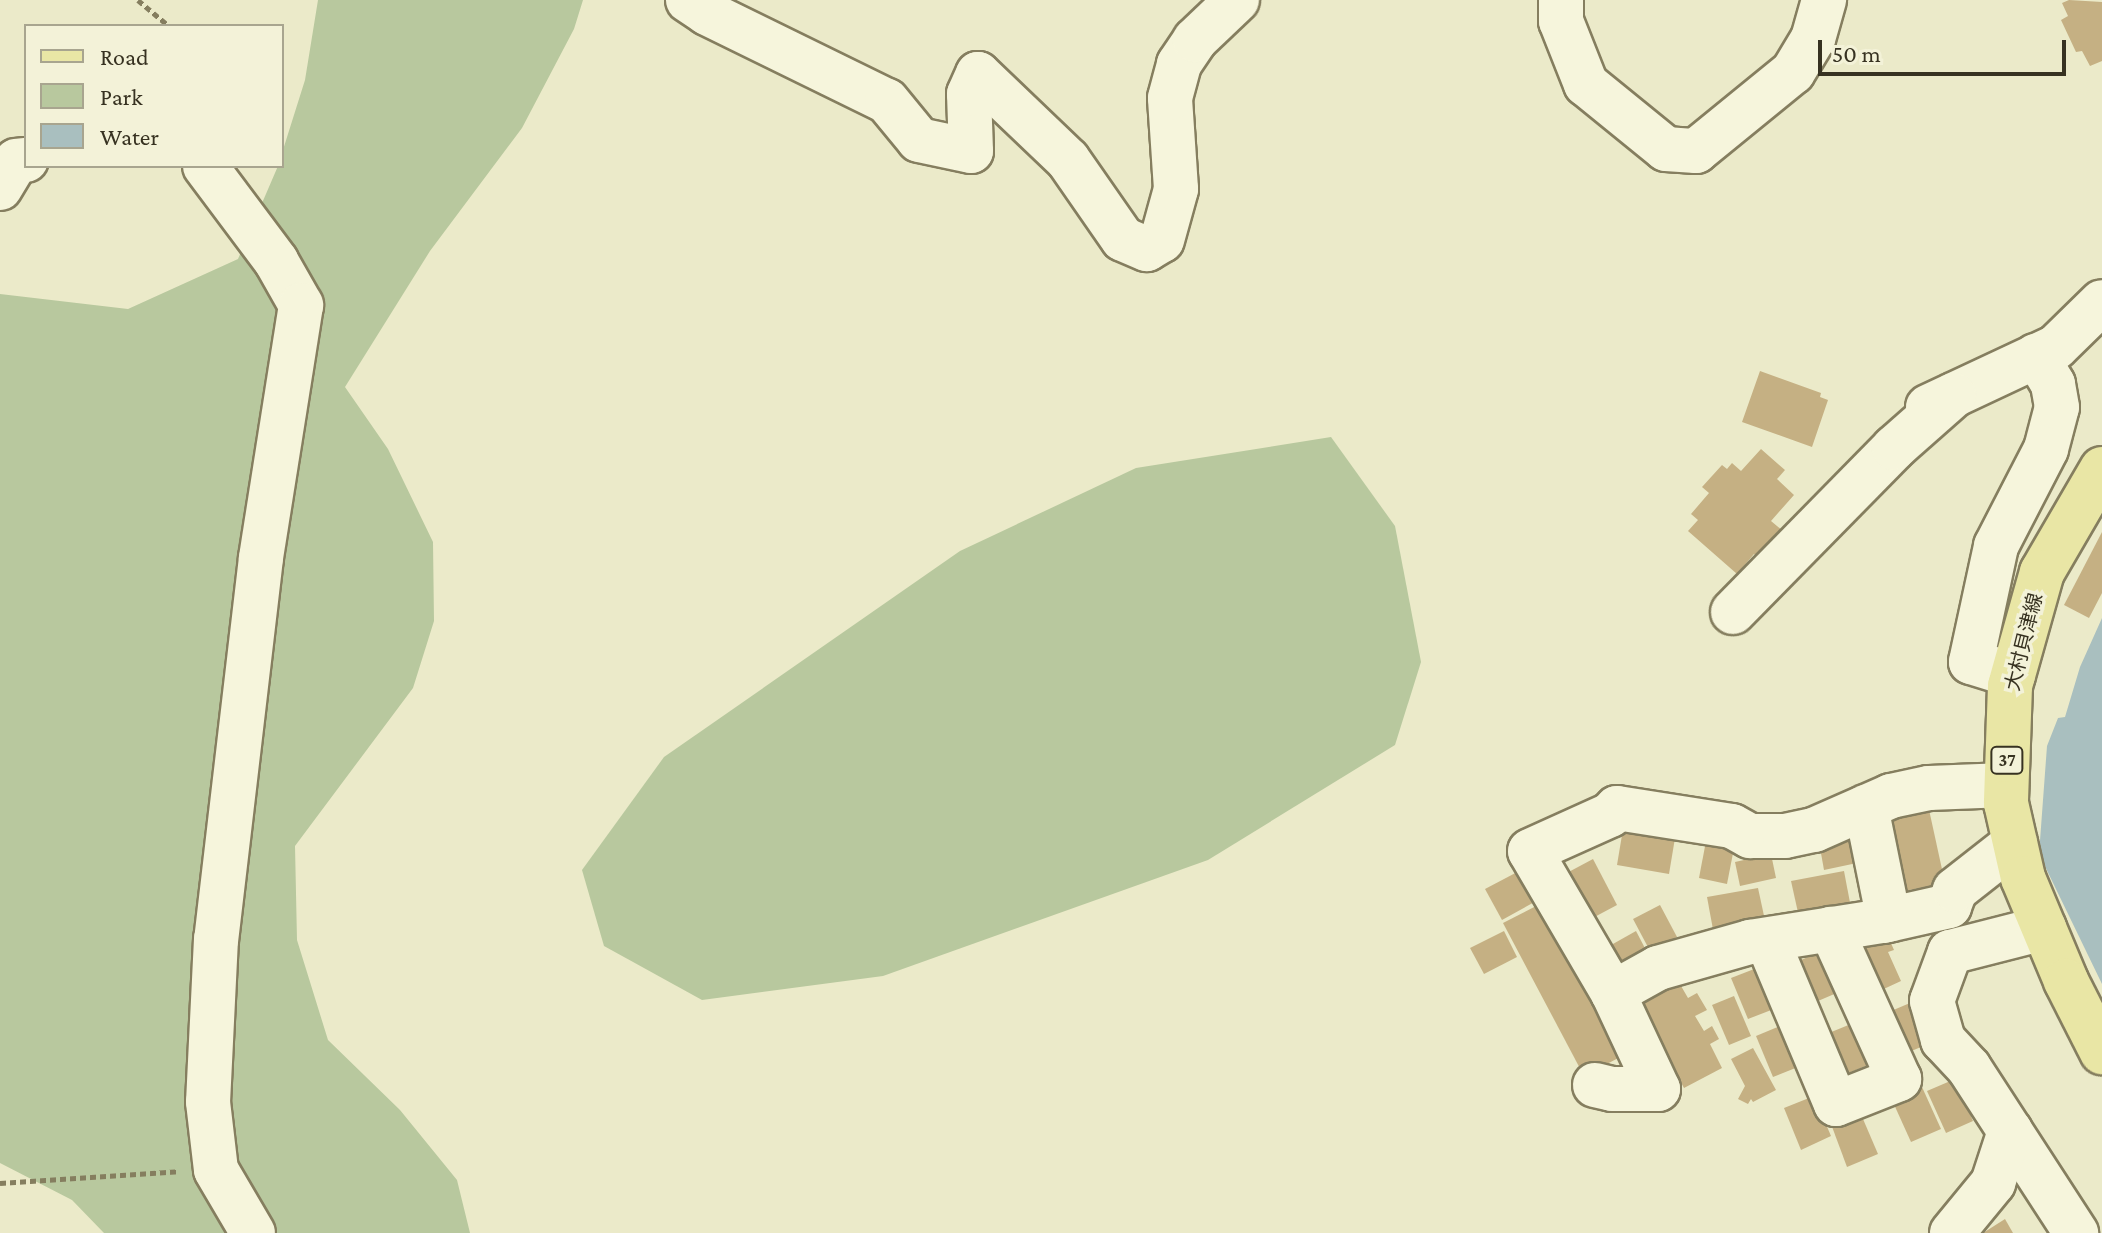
<!DOCTYPE html>
<meta charset="utf-8">
<style>
body{margin:0}
#map{position:relative;width:2102px;height:1233px;overflow:hidden;background:#ebeac9;font-family:"Crimson Pro","Noto Sans JP",serif}
div>[style]{position:absolute}
.green>*{inset:0;background:#b8c89e}
.water>*{inset:0;background:#a9bfbf}
.building>*{inset:0;background:#c5b083}
.path>*{height:5px;margin-top:-2.5px;transform-origin:0;background:repeating-linear-gradient(90deg,#857e5f 0 6px,transparent 0 10px)}
.roads{filter:drop-shadow(2px 0 #857e5f) drop-shadow(-2px 0 #857e5f) drop-shadow(0 2px #857e5f) drop-shadow(0 -2px #857e5f)}
.minor>*{height:44px;margin:-22px;padding:0 22px;transform-origin:22px;border-radius:22px;background:#f6f5dc}
.major>*{height:44px;margin:-22px;padding:0 22px;transform-origin:22px;border-radius:22px;background:#e9e6a5}
span{translate:-50% -50%;white-space:nowrap;text-align:center;line-height:1.15;-webkit-text-stroke:7px #f3f2d8;paint-order:stroke}
.shield-label span{padding:2px 6px;background:#f3f2d8;border:2px solid;border-radius:6px;-webkit-text-stroke-width:0}
.shield-label{font-size:18px;color:#373221;font-weight:700}
.street-label{font-size:20px;color:#373221}
.legend{position:absolute;left:24px;top:24px;width:260px;height:144px;box-sizing:border-box;background:#f3f2d8;border:2px solid #a8a58f;margin:0;padding:10px 14px;list-style:none;font-size:24px;color:#373221}
.legend li{display:flex;align-items:center;gap:16px;height:40px}
.legend b{width:40px;border:2px solid #a8a58f}
.scale{position:absolute;left:1818px;top:40px;width:248px;height:36px;box-sizing:border-box;border:4px solid #373221;border-top:0;padding-left:10px;font-size:24px;line-height:28px;white-space:nowrap;color:#373221;-webkit-text-stroke:6px #f3f2d8;paint-order:stroke}
</style>
<div id="map">
<div class="green">
<div style="clip-path:polygon(318px 0,583px 0,574px 29px,522px 128px,430px 251px,345px 387px,388px 449px,433px 542px,434px 621px,413px 688px,295px 846px,297px 940px,328px 1040px,400px 1110px,457px 1180px,470px 1233px,104px 1233px,72px 1200px,0 1163px,0 294px,128px 309px,238px 259px,278px 166px,282px 166px,282px 153px,305px 80px)"></div>
<div style="clip-path:polygon(1331px 437px,1395px 526px,1421px 662px,1395px 745px,1208px 860px,883px 976px,702px 1000px,604px 946px,582px 870px,664px 757px,960px 551px,1136px 468px)"></div>
</div>
<div class="water">
<div style="clip-path:polygon(2102px 618px,2102px 984px,2039px 854px,2047px 746px,2058px 718px,2065px 717px,2080px 667px)"></div>
</div>
<div class="building">
<div style="clip-path:polygon(2069px 0,2102px 2px,2102px 61px,2090px 66px,2082px 51px,2076px 52px,2061px 20px,2068px 16px,2062px 3px)"></div>
<div style="clip-path:polygon(1760px 371px,1821px 393px,1820px 397px,1828px 400px,1812px 447px,1742px 422px)"></div>
<div style="clip-path:polygon(1761px 449px,1785px 470px,1777px 479px,1794px 495px,1771px 521px,1783px 531px,1759px 558px,1754px 554px,1737px 574px,1688px 531px,1698px 520px,1691px 514px,1709px 493px,1702px 487px,1722px 465px,1727px 469px,1732px 463px,1741px 471px)"></div>
<div style="clip-path:polygon(2102px 532px,2102px 593px,2089px 618px,2064px 605px)"></div>
<div style="clip-path:polygon(1928px 805px,1945px 883px,1904px 891px,1883px 814px)"></div>
<div style="clip-path:polygon(1623px 829px,1675px 838px,1669px 874px,1617px 865px)"></div>
<div style="clip-path:polygon(1853px 836px,1857px 863px,1824px 870px,1819px 842px)"></div>
<div style="clip-path:polygon(1706px 841px,1734px 848px,1727px 884px,1699px 878px)"></div>
<div style="clip-path:polygon(1771px 854px,1776px 878px,1740px 886px,1735px 862px)"></div>
<div style="clip-path:polygon(1593px 859px,1617px 905px,1587px 921px,1563px 875px)"></div>
<div style="clip-path:polygon(1523px 869px,1540px 899px,1502px 920px,1485px 889px)"></div>
<div style="clip-path:polygon(1844px 871px,1851px 908px,1799px 917px,1791px 881px)"></div>
<div style="clip-path:polygon(1758px 888px,1766px 925px,1714px 935px,1707px 897px)"></div>
<div style="clip-path:polygon(1542px 903px,1624px 1055px,1584px 1076px,1503px 923px)"></div>
<div style="clip-path:polygon(1660px 905px,1677px 937px,1650px 951px,1633px 919px)"></div>
<div style="clip-path:polygon(1504px 931px,1517px 957px,1484px 974px,1470px 948px)"></div>
<div style="clip-path:polygon(1636px 931px,1648px 954px,1617px 971px,1604px 949px)"></div>
<div style="clip-path:polygon(1884px 939px,1890px 941px,1894px 950px,1888px 952px,1901px 981px,1873px 994px,1855px 952px)"></div>
<div style="clip-path:polygon(1822px 951px,1839px 992px,1811px 1004px,1794px 963px)"></div>
<div style="clip-path:polygon(1762px 966px,1779px 1007px,1748px 1019px,1731px 978px)"></div>
<div style="clip-path:polygon(1677px 979px,1688px 998px,1697px 993px,1707px 1010px,1695px 1016px,1704px 1031px,1712px 1026px,1719px 1039px,1710px 1044px,1722px 1068px,1684px 1088px,1639px 1005px,1643px 1003px,1641px 999px)"></div>
<div style="clip-path:polygon(1734px 996px,1751px 1036px,1729px 1045px,1712px 1005px)"></div>
<div style="clip-path:polygon(1910px 1003px,1928px 1044px,1902px 1055px,1884px 1014px)"></div>
<div style="clip-path:polygon(1785px 1024px,1803px 1065px,1773px 1077px,1756px 1036px)"></div>
<div style="clip-path:polygon(1851px 1024px,1868px 1065px,1841px 1076px,1824px 1035px)"></div>
<div style="clip-path:polygon(1753px 1048px,1776px 1090px,1753px 1102px,1751px 1099px,1748px 1104px,1738px 1099px,1745px 1086px,1731px 1059px)"></div>
<div style="clip-path:polygon(1955px 1079px,1973px 1121px,1946px 1133px,1927px 1091px)"></div>
<div style="clip-path:polygon(1922px 1087px,1941px 1129px,1911px 1142px,1892px 1100px)"></div>
<div style="clip-path:polygon(1814px 1096px,1831px 1136px,1801px 1150px,1784px 1108px)"></div>
<div style="clip-path:polygon(1860px 1112px,1878px 1154px,1847px 1167px,1831px 1124px)"></div>
<div style="clip-path:polygon(2005px 1219px,2013px 1233px,1983px 1233px)"></div>
</div>
<div class="path">
<div style="left:138px;top:0;width:40px;rotate:40deg"></div>
<div style="left:0;top:1183px;width:179px;rotate:-3.8deg"></div>
</div>
<div class="roads">
<div class="minor">
<div style="left:688px;top:0;width:23px;rotate:34deg"></div>
<div style="left:707px;top:13px;width:200px;rotate:26.1deg"></div>
<div style="left:887px;top:101px;width:50px;rotate:50.6deg"></div>
<div style="left:919px;top:140px;width:53px;rotate:11.9deg"></div>
<div style="left:971px;top:151px;width:57px;rotate:-92deg"></div>
<div style="left:969px;top:94px;width:22px;rotate:-66deg"></div>
<div style="left:978px;top:74px;width:124px;rotate:43.7deg"></div>
<div style="left:1068px;top:160px;width:96px;rotate:55.2deg"></div>
<div style="left:1123px;top:239px;width:26px;rotate:23deg"></div>
<div style="left:1147px;top:249px;width:17px;rotate:-31deg"></div>
<div style="left:1162px;top:240px;width:53px;rotate:-74.6deg"></div>
<div style="left:1176px;top:189px;width:91px;rotate:-93.8deg"></div>
<div style="left:1170px;top:98px;width:35px;rotate:-75deg"></div>
<div style="left:1179px;top:64px;width:29px;rotate:-56deg"></div>
<div style="left:1195px;top:40px;width:58px;rotate:-43.6deg"></div>
<div style="left:1561px;top:0;width:21px;rotate:90deg"></div>
<div style="left:1561px;top:21px;width:68px;rotate:68.4deg"></div>
<div style="left:1586px;top:84px;width:103px;rotate:39.1deg"></div>
<div style="left:1666px;top:149px;width:30px;rotate:4deg"></div>
<div style="left:1696px;top:151px;width:125px;rotate:-39.2deg"></div>
<div style="left:1793px;top:72px;width:39px;rotate:-59deg"></div>
<div style="left:1813px;top:39px;width:41px;rotate:-74.2deg"></div>
<div style="left:205px;top:166px;width:119px;rotate:53.2deg"></div>
<div style="left:276px;top:261px;width:51px;rotate:60.4deg"></div>
<div style="left:301px;top:305px;width:256px;rotate:99deg"></div>
<div style="left:261px;top:558px;width:384px;rotate:96.7deg"></div>
<div style="left:216px;top:939px;width:163px;rotate:92.8deg"></div>
<div style="left:208px;top:1102px;width:68px;rotate:83.3deg"></div>
<div style="left:216px;top:1170px;width:73px;rotate:59.6deg"></div>
<div style="left:0;top:188px;width:31px;rotate:-59deg"></div>
<div style="left:16px;top:161px;width:10px;rotate:-6deg"></div>
<div style="left:1928px;top:407px;width:141px;rotate:-25.1deg"></div>
<div style="left:2056px;top:347px;width:64px;rotate:-44.4deg"></div>
<div style="left:1733px;top:612px;width:230px;rotate:-45.5deg"></div>
<div style="left:1894px;top:448px;width:80px;rotate:-41.5deg"></div>
<div style="left:2013px;top:675px;width:44px;rotate:-162.8deg"></div>
<div style="left:1971px;top:662px;width:119px;rotate:-77.8deg"></div>
<div style="left:1996px;top:546px;width:109px;rotate:-62.7deg"></div>
<div style="left:2046px;top:449px;width:43px;rotate:-75.3deg"></div>
<div style="left:2057px;top:407px;width:23px;rotate:-100deg"></div>
<div style="left:2053px;top:384px;width:33px;rotate:-121deg"></div>
<div style="left:1866px;top:807px;width:115px;rotate:78.5deg"></div>
<div style="left:2044px;top:928px;width:97px;rotate:165.7deg"></div>
<div style="left:1950px;top:952px;width:52px;rotate:110.2deg"></div>
<div style="left:1932px;top:1001px;width:41px;rotate:74.2deg"></div>
<div style="left:1943px;top:1040px;width:38px;rotate:47deg"></div>
<div style="left:1969px;top:1068px;width:197px;rotate:57deg"></div>
<div style="left:1767px;top:940px;width:178px;rotate:67.2deg"></div>
<div style="left:1836px;top:1104px;width:68px;rotate:-21.6deg"></div>
<div style="left:1899px;top:1079px;width:165px;rotate:-114.4deg"></div>
<div style="left:1613px;top:993px;width:164px;rotate:-120.3deg"></div>
<div style="left:1530px;top:851px;width:88px;rotate:-24.2deg"></div>
<div style="left:1610px;top:815px;width:10px;rotate:-45deg"></div>
<div style="left:1617px;top:808px;width:116px;rotate:8.9deg"></div>
<div style="left:1732px;top:826px;width:21px;rotate:29deg"></div>
<div style="left:1750px;top:836px;width:35px"></div>
<div style="left:1785px;top:836px;width:30px;rotate:-12deg"></div>
<div style="left:1814px;top:830px;width:84px;rotate:-23.8deg"></div>
<div style="left:1891px;top:796px;width:39px;rotate:-12deg"></div>
<div style="left:1929px;top:788px;width:77px;rotate:-2.2deg"></div>
<div style="left:1595px;top:1085px;width:17px;rotate:13deg"></div>
<div style="left:1612px;top:1089px;width:46px"></div>
<div style="left:1658px;top:1089px;width:106px;rotate:-115.1deg"></div>
<div style="left:1613px;top:993px;width:51px;rotate:-29.1deg"></div>
<div style="left:1658px;top:968px;width:96px;rotate:-15.8deg"></div>
<div style="left:1750px;top:942px;width:135px;rotate:-9deg"></div>
<div style="left:1883px;top:921px;width:68px;rotate:-12.8deg"></div>
<div style="left:1949px;top:906px;width:17px;rotate:-69deg"></div>
<div style="left:1955px;top:890px;width:76px;rotate:-38.1deg"></div>
<div style="left:1952px;top:1233px;width:65px;rotate:-50.6deg"></div>
<div style="left:1993px;top:1183px;width:55px;rotate:-71.9deg"></div>
</div>
<div class="major">
<div style="left:2102px;top:469px;width:119px;rotate:120.2deg"></div>
<div style="left:2042px;top:572px;width:118px;rotate:105.7deg"></div>
<div style="left:2010px;top:686px;width:117px;rotate:92deg"></div>
<div style="left:2006px;top:803px;width:77px;rotate:77.2deg"></div>
<div style="left:2023px;top:878px;width:112px;rotate:67.3deg"></div>
<div style="left:2066px;top:981px;width:80px;rotate:63.1deg"></div>
</div>
</div>
<div class="shield-label">
<span style="left:2007px;top:760px">37</span>
</div>
<div class="street-label">
<span style="left:2024px;top:642px;rotate:-76deg">大村貝津線</span>
</div>
<ul class="legend">
<li><b style="height:10px;background:#e9e6a5"></b>Road</li>
<li><b style="height:22px;background:#b8c89e"></b>Park</li>
<li><b style="height:22px;background:#a9bfbf"></b>Water</li>
</ul>
<div class="scale">50 m</div>
</div>
